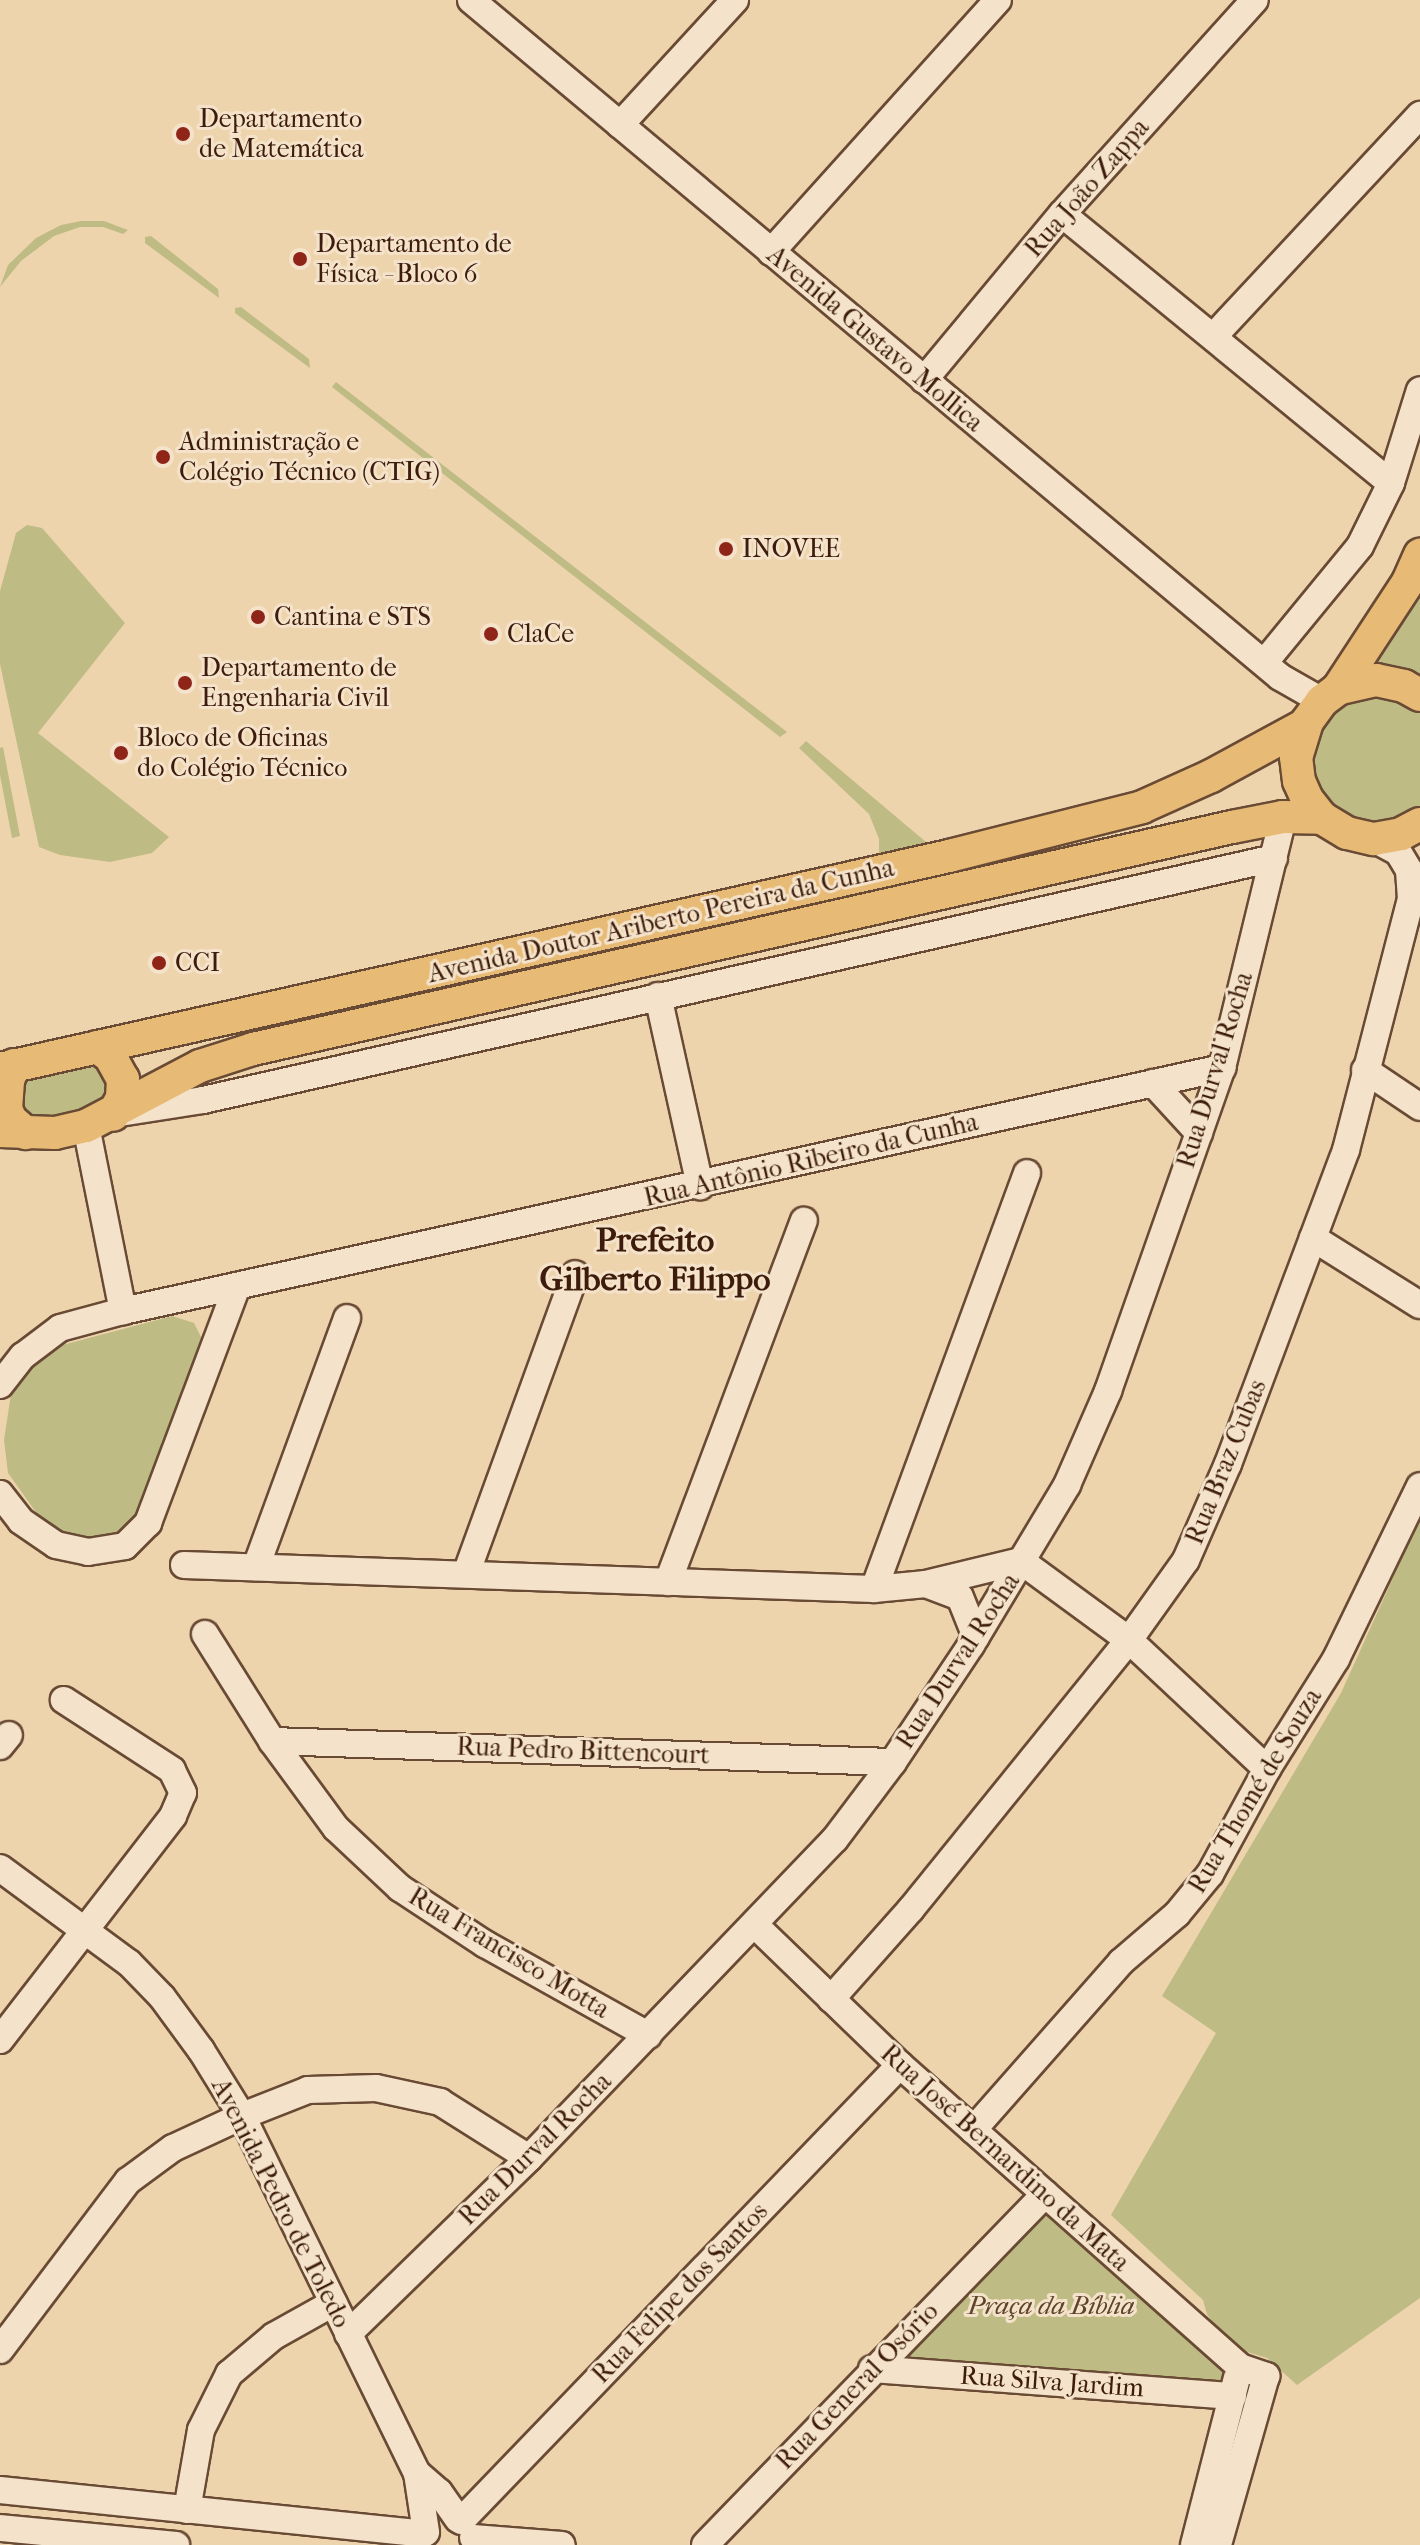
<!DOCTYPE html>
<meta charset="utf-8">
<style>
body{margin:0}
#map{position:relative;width:1420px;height:2545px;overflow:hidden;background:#eed4ad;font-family:"IM FELL French Canon",serif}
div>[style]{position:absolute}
.green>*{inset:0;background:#bfbb85}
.roads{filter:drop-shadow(2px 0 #694a34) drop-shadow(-2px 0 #694a34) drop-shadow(0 2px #694a34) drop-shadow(0 -2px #694a34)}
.minor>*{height:26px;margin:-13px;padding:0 13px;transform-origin:13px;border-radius:13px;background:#f4e3ca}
.major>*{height:32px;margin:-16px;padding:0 16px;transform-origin:16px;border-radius:16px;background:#e7ba76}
.dots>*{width:22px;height:22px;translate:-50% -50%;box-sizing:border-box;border:4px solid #f4e3ca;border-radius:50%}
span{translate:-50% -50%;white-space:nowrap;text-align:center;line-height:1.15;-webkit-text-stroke:6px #f4e3ca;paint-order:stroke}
.poi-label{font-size:26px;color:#3d1c0c}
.left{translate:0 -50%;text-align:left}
.street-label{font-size:26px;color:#3d1c0c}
.park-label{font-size:26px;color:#5e442a;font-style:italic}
.district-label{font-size:34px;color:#3d1c0c;font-weight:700}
</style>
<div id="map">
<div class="green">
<div style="clip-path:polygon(81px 221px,104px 221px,128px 230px,123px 234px,103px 227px,80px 227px,54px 236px,21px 261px,0 287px,8px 265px,36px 238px,61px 225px)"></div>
<div style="clip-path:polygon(151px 236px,218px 289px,219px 298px,145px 243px,145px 237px)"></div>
<div style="clip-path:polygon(241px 307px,309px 359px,310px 368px,235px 313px,235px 308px)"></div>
<div style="clip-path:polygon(336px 382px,787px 732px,780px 737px,332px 387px)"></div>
<div style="clip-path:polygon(27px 525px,42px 528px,125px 623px,38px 733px,169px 837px,152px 853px,110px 862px,60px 855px,39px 847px,0 664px,0 591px,16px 533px)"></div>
<div style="clip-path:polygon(1420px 590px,1420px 675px,1392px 665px,1368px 668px,1401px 626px)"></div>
<div style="clip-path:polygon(1354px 693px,1420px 699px,1420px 812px,1375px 824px,1354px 819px,1335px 806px,1320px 788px,1313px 767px,1313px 744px,1321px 723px)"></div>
<div style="clip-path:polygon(806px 741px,932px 847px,879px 859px,879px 839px,869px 814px,799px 748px)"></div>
<div style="clip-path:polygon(3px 747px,20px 836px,12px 838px,0 775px,0 748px)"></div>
<div style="clip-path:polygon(97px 1057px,116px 1100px,50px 1120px,34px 1118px,23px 1109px,20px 1091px,27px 1072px)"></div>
<div style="clip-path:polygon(172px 1316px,194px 1323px,204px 1343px,139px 1520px,123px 1539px,95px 1544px,63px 1534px,38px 1515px,8px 1473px,4px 1440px,11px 1394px,28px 1362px,51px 1348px)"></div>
<div style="clip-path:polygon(1420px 1518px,1420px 2298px,1297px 2385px,1267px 2358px,1244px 2351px,1222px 2336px,1207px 2314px,1203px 2300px,1111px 2215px,1216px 2033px,1162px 1996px,1341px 1693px)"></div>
<div style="clip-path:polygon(1049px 2212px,1228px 2367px,1226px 2382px,1211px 2389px,903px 2358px,1038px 2213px)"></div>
</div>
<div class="roads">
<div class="minor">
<div style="left:471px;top:0;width:1055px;rotate:39.92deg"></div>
<div style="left:1280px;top:677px;width:48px;rotate:29.7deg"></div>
<div style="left:620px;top:125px;width:170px;rotate:-47.4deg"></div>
<div style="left:1062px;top:214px;width:425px;rotate:39.3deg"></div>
<div style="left:771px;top:252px;width:339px;rotate:-48deg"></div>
<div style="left:1213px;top:337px;width:304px;rotate:-47deg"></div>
<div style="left:924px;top:380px;width:216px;rotate:-50.3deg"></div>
<div style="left:1062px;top:214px;width:288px;rotate:-48deg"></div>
<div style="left:1264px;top:663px;width:151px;rotate:-50.6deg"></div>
<div style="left:1360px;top:546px;width:70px;rotate:-63.8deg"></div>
<div style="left:1391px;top:483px;width:97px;rotate:-72.7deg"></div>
<div style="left:658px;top:996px;width:195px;rotate:77.5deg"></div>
<div style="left:1365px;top:1070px;width:66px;rotate:33.9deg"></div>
<div style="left:1153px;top:1083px;width:68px;rotate:47.4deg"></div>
<div style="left:120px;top:1113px;width:84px;rotate:-8.9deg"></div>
<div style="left:203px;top:1100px;width:1098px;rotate:-12.73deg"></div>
<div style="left:86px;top:1126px;width:189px;rotate:78.7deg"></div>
<div style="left:1313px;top:1238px;width:126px;rotate:32.1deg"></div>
<div style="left:0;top:1385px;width:37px;rotate:-52deg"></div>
<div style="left:23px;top:1356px;width:46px;rotate:-37.1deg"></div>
<div style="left:60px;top:1328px;width:65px;rotate:-15.1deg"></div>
<div style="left:123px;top:1311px;width:1126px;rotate:-12.47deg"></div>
<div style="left:0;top:1494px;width:34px;rotate:52deg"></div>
<div style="left:21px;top:1521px;width:42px;rotate:34.4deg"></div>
<div style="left:56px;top:1545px;width:33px;rotate:12deg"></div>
<div style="left:88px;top:1552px;width:37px;rotate:-9deg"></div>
<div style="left:125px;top:1546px;width:33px;rotate:-45deg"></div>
<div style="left:148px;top:1523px;width:253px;rotate:-69.4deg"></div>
<div style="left:184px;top:1565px;width:690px;rotate:1.99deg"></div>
<div style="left:874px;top:1589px;width:52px;rotate:-5.5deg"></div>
<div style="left:926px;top:1584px;width:98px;rotate:-13.6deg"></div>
<div style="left:1021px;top:1561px;width:134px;rotate:36.2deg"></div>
<div style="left:1129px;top:1640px;width:189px;rotate:43.1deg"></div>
<div style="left:256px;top:1567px;width:265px;rotate:-69.9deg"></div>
<div style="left:466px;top:1574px;width:319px;rotate:-70deg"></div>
<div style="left:668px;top:1582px;width:386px;rotate:-69.4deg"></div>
<div style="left:926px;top:1584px;width:36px;rotate:21deg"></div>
<div style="left:960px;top:1597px;width:43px;rotate:68.2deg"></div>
<div style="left:874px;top:1589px;width:443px;rotate:-69.8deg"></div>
<div style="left:205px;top:1634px;width:126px;rotate:57.9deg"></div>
<div style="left:272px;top:1741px;width:108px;rotate:53.7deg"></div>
<div style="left:336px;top:1828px;width:88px;rotate:43.2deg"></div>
<div style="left:400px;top:1888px;width:102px;rotate:33.4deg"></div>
<div style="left:485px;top:1944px;width:187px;rotate:29.2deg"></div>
<div style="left:272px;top:1741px;width:621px;rotate:1.94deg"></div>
<div style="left:0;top:1746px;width:14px;rotate:-51deg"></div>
<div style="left:0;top:1868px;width:160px;rotate:36.4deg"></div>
<div style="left:129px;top:1963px;width:47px;rotate:45.9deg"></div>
<div style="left:162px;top:1997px;width:66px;rotate:53.7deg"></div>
<div style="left:201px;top:2050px;width:78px;rotate:58.2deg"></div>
<div style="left:242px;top:2116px;width:398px;rotate:63.9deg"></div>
<div style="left:417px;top:2473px;width:60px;rotate:81.3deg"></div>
<div style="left:755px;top:1925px;width:202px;rotate:44deg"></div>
<div style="left:900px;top:2065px;width:455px;rotate:41.6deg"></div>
<div style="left:1240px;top:2367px;width:28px;rotate:19deg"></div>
<div style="left:1266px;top:2376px;width:176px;rotate:105.9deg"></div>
<div style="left:831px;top:1999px;width:120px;rotate:-48.4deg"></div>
<div style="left:911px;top:1909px;width:346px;rotate:-51deg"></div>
<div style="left:1129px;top:1640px;width:98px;rotate:-54.5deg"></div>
<div style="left:1186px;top:1560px;width:105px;rotate:-66.4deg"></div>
<div style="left:1228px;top:1464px;width:335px;rotate:-69.4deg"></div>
<div style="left:1346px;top:1150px;width:259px;rotate:-75.5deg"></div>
<div style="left:1411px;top:899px;width:29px;rotate:-94deg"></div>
<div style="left:1409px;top:870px;width:21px;rotate:-121deg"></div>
<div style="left:1398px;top:852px;width:27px;rotate:-152deg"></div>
<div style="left:0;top:2040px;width:283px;rotate:-52.3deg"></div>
<div style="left:173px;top:1816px;width:25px;rotate:-67deg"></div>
<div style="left:183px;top:1793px;width:25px;rotate:-116deg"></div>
<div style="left:172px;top:1770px;width:129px;rotate:-147.1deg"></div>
<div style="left:973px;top:2130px;width:224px;rotate:-48.6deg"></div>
<div style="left:1121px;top:1962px;width:74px;rotate:-40.6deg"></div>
<div style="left:1177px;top:1914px;width:52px;rotate:-50.5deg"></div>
<div style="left:1210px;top:1874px;width:119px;rotate:-61.5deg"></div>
<div style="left:1267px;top:1769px;width:130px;rotate:-57.9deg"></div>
<div style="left:1336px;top:1659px;width:192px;rotate:-64.1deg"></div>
<div style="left:348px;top:2334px;width:252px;rotate:-44.2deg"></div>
<div style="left:529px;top:2158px;width:442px;rotate:-46.2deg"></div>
<div style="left:835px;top:1839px;width:96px;rotate:-53deg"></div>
<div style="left:893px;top:1762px;width:141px;rotate:-56.3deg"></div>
<div style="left:971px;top:1645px;width:187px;rotate:-59deg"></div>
<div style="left:1067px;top:1485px;width:103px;rotate:-66.4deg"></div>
<div style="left:1108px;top:1391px;width:343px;rotate:-70.6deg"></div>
<div style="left:1222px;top:1068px;width:258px;rotate:-76.3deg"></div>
<div style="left:0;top:2350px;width:212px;rotate:-52.9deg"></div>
<div style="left:128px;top:2181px;width:56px;rotate:-36.3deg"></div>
<div style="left:173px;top:2148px;width:76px;rotate:-24.9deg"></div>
<div style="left:242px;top:2116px;width:71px;rotate:-21.5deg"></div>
<div style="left:308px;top:2090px;width:68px;rotate:-1.7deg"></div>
<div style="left:376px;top:2088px;width:66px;rotate:12.3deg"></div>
<div style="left:440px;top:2102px;width:105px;rotate:32.2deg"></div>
<div style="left:872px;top:2369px;width:362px;rotate:4.3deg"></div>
<div style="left:417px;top:2473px;width:29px;rotate:41deg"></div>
<div style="left:439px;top:2492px;width:33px;rotate:55deg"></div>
<div style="left:0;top:2490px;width:426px;rotate:5.9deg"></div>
<div style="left:187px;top:2510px;width:81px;rotate:-80.1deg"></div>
<div style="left:201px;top:2430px;width:63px;rotate:-63.4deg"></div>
<div style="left:229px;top:2374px;width:59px;rotate:-40.2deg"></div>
<div style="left:274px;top:2336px;width:68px;rotate:-29.2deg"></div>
<div style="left:461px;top:2521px;width:633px;rotate:-46.09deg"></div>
<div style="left:0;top:2528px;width:177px;rotate:5.5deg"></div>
<div style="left:473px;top:2538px;width:89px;rotate:4.5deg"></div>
<div style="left:705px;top:2545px;width:489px;rotate:-45.9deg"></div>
<div style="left:1194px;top:2545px;width:172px;rotate:-75.6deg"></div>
</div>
<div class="major">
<div style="left:1338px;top:689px;width:128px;rotate:-56.8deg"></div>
<div style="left:1408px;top:582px;width:30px;rotate:-66deg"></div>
<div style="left:1420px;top:695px;width:18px;rotate:-151deg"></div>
<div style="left:1404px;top:686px;width:29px;rotate:-168deg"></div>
<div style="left:1376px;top:680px;width:39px;rotate:167deg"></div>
<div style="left:1338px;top:689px;width:20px;rotate:143deg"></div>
<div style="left:1322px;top:701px;width:26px;rotate:126deg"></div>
<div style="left:1307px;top:722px;width:37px;rotate:107deg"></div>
<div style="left:1296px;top:757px;width:24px;rotate:83deg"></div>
<div style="left:1299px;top:781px;width:20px;rotate:66deg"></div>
<div style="left:1307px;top:799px;width:24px;rotate:52deg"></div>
<div style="left:1322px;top:818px;width:29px;rotate:31deg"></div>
<div style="left:1347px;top:833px;width:28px;rotate:13deg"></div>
<div style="left:1374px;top:839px;width:27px;rotate:-10deg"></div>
<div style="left:1401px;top:834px;width:21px;rotate:-28deg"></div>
<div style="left:97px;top:1047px;width:16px;rotate:35deg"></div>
<div style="left:110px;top:1056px;width:26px;rotate:61deg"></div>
<div style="left:123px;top:1079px;width:19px;rotate:93deg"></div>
<div style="left:122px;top:1098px;width:19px;rotate:118deg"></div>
<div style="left:14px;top:1065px;width:17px;rotate:111deg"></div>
<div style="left:8px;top:1081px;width:28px;rotate:94deg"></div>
<div style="left:6px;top:1109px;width:12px;rotate:66deg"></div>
<div style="left:11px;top:1120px;width:20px;rotate:41deg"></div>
<div style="left:0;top:1069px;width:973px;rotate:-12.65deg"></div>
<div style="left:949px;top:856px;width:199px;rotate:-14.2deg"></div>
<div style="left:1142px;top:807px;width:76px;rotate:-24.2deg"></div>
<div style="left:1211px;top:776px;width:107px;rotate:-28.5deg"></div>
<div style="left:0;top:1131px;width:55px;rotate:2.1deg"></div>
<div style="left:55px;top:1133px;width:32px;rotate:-13deg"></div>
<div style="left:86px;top:1126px;width:129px;rotate:-27.8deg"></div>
<div style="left:200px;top:1066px;width:56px;rotate:-17.8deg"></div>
<div style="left:253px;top:1049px;width:1004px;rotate:-12.78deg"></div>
<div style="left:1232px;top:827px;width:52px;rotate:-11.1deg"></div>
<div style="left:1283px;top:817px;width:39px;rotate:1deg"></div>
</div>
</div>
<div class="dots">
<div style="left:183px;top:134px;background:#8f2418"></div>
<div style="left:300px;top:259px;background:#8f2418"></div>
<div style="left:163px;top:457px;background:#8f2418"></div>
<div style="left:726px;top:549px;background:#8f2418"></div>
<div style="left:258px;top:617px;background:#8f2418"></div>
<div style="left:491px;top:634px;background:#8f2418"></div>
<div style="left:185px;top:683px;background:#8f2418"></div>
<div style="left:121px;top:753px;background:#8f2418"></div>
<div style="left:159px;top:963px;background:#8f2418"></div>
</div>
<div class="poi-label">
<span class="left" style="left:199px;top:134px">Departamento<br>de Matemática</span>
<span class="left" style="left:316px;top:259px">Departamento de<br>Física - Bloco 6</span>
<span class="left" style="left:179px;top:457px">Administração e<br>Colégio Técnico (CTIG)</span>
<span class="left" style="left:742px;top:549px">INOVEE</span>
<span class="left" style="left:274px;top:617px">Cantina e STS</span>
<span class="left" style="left:507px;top:634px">ClaCe</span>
<span class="left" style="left:201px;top:683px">Departamento de<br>Engenharia Civil</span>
<span class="left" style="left:137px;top:753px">Bloco de Oficinas<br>do Colégio Técnico</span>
<span class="left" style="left:175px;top:963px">CCI</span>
</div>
<div class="street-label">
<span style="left:1087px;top:188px;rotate:-49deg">Rua João Zappa</span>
<span style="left:875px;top:339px;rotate:40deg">Avenida Gustavo Mollica</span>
<span style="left:661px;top:921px;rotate:-13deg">Avenida Doutor Ariberto Pereira da Cunha</span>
<span style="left:1215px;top:1070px;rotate:-73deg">Rua Durval Rocha</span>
<span style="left:811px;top:1160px;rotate:-13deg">Rua Antônio Ribeiro da Cunha</span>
<span style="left:1226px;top:1462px;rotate:-68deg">Rua Braz Cubas</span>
<span style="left:958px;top:1661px;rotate:-57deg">Rua Durval Rocha</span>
<span style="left:583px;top:1751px;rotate:2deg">Rua Pedro Bittencourt</span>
<span style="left:1255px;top:1791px;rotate:-59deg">Rua Thomé de Souza</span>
<span style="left:509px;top:1953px;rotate:31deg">Rua Francisco Motta</span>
<span style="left:535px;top:2149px;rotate:-45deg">Rua Durval Rocha</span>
<span style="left:1005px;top:2158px;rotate:42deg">Rua José Bernardino da Mata</span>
<span style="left:281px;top:2203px;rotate:63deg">Avenida Pedro de Toledo</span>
<span style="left:680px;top:2293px;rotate:-46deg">Rua Felipe dos Santos</span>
<span style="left:1052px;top:2382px;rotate:4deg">Rua Silva Jardim</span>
<span style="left:857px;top:2386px;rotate:-46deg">Rua General Osório</span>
</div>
<div class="park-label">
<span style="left:1051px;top:2306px">Praça da Bíblia</span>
</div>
<div class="district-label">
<span style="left:655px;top:1260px">Prefeito<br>Gilberto Filippo</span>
</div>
</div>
